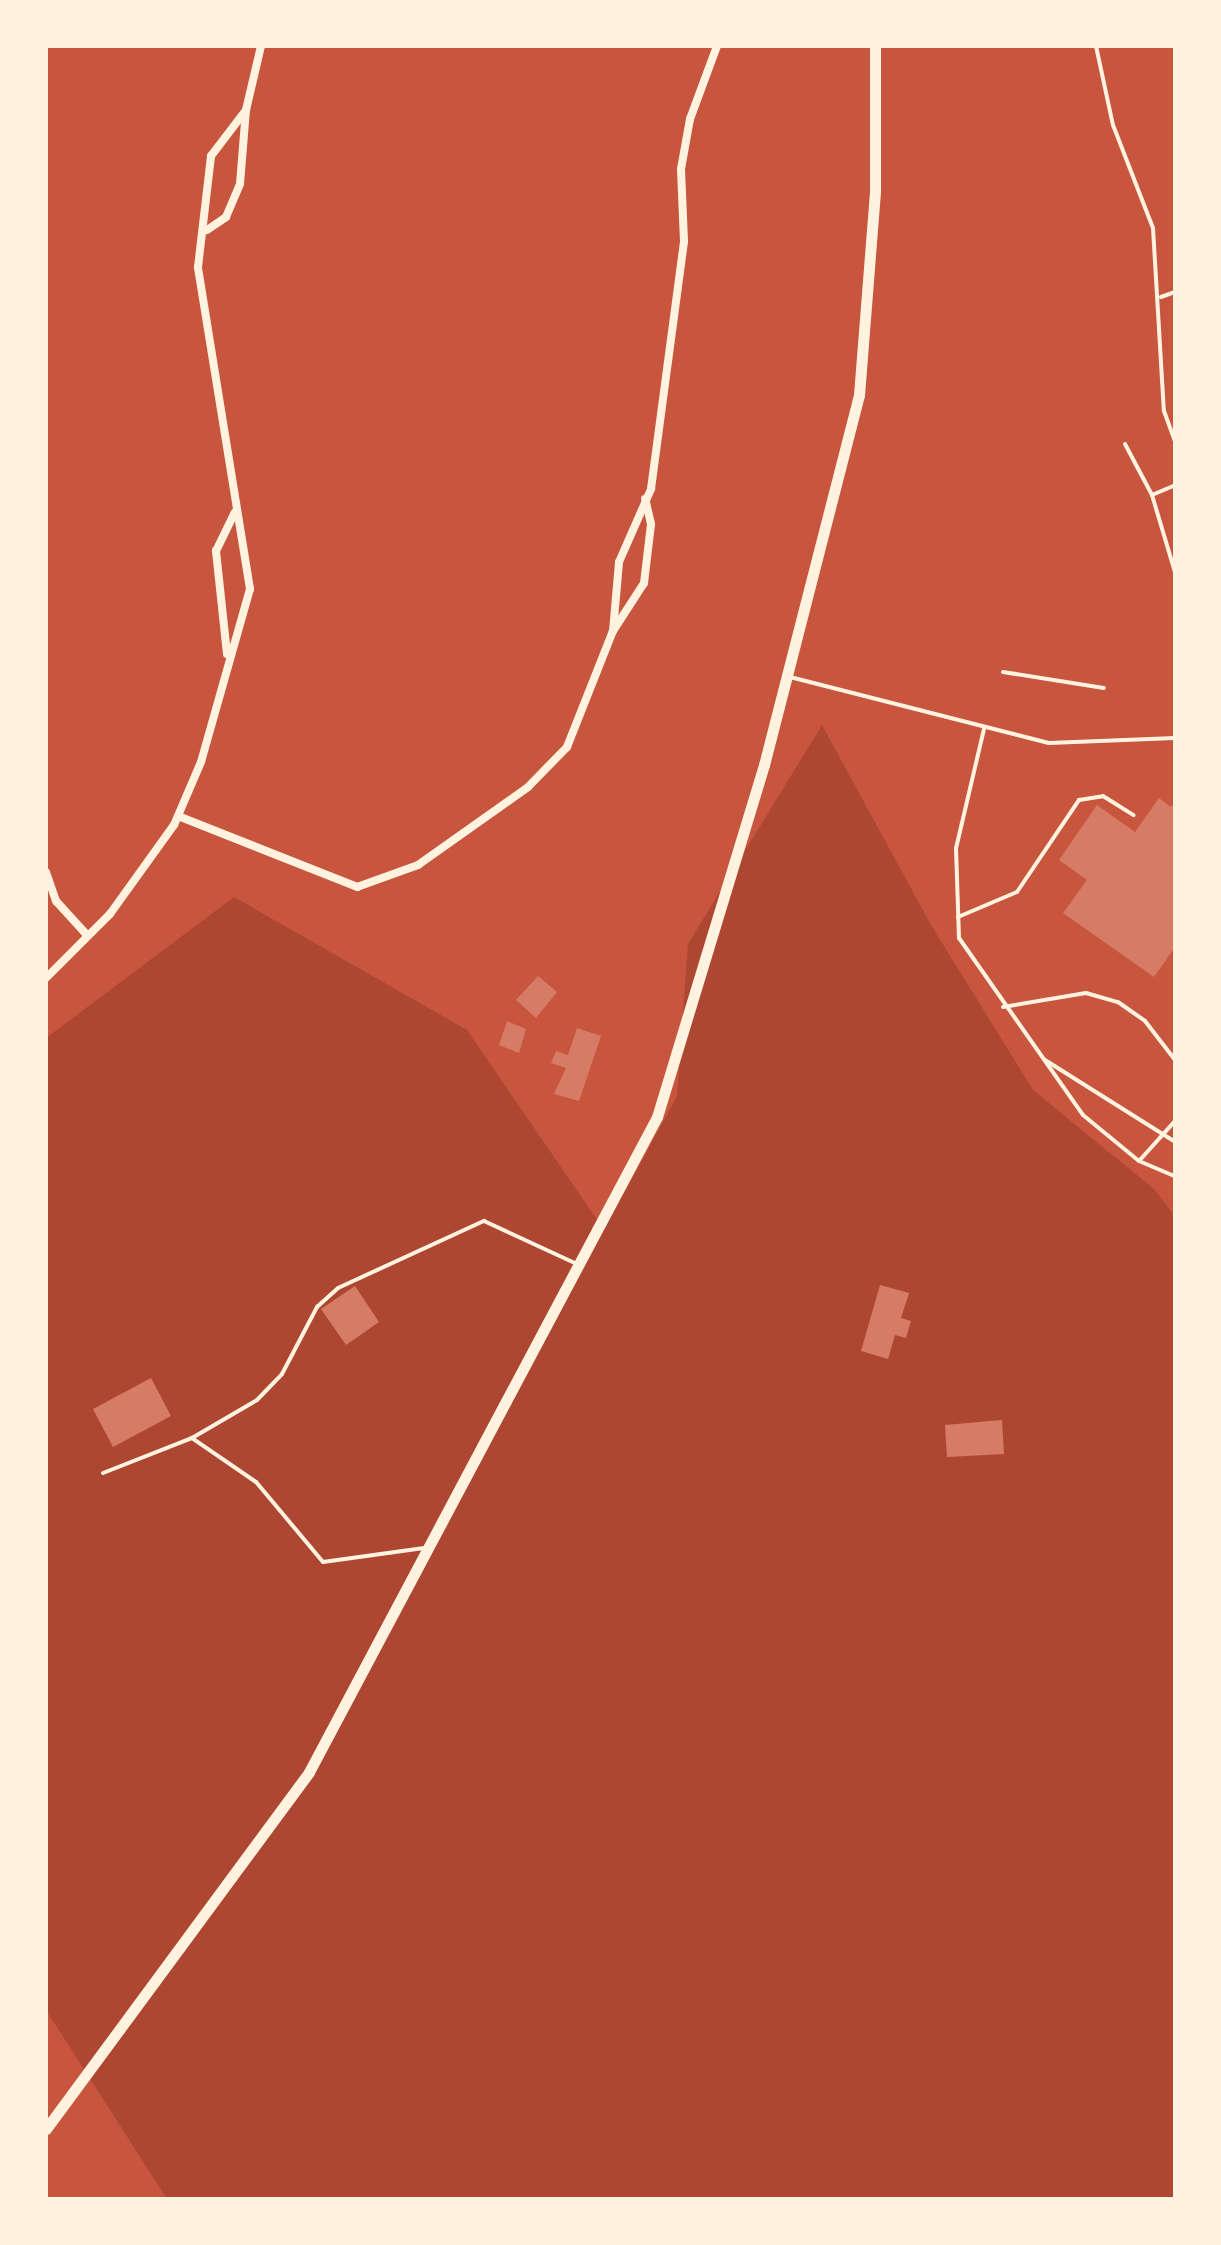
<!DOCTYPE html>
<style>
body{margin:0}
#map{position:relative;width:1221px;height:2245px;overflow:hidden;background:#c8553d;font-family:Inter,sans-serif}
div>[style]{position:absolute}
.green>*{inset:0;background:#ae4732}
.building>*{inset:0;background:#d67c66}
.service>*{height:4px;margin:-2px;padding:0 2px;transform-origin:2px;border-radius:2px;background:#fff3e0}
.minor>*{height:8px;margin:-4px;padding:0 4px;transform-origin:4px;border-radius:4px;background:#fff3e0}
.tertiary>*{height:11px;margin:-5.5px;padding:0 5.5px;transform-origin:5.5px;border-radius:5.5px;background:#fff3e0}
span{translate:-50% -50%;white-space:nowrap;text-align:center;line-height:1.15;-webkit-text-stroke:8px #fff3e0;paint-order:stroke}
.frame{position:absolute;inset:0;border:48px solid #fff3e0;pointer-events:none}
</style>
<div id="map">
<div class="green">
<div style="clip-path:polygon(822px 725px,931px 925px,1033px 1090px,1154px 1189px,1175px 1216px,1175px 2199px,167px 2199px,46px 2010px,46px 1038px,234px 897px,467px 1030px,604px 1230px,677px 1096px,688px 944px)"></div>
</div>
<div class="building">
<div style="clip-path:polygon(1159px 798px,1171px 807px,1175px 802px,1175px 947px,1154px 977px,1063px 913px,1087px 880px,1059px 860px,1097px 805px,1135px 832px)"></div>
<div style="clip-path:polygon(538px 976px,557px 992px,536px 1018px,516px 1000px)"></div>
<div style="clip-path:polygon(507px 1021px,526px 1029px,519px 1053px,499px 1045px)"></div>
<div style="clip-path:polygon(577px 1028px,601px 1036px,579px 1101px,554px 1094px,566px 1068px,551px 1063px,556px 1051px,568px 1055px)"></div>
<div style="clip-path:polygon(880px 1285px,909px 1293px,901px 1318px,911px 1321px,906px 1338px,895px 1335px,888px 1359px,861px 1351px)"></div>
<div style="clip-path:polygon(355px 1286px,379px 1322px,346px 1345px,321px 1309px)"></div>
<div style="clip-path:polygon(151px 1378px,171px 1416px,113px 1447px,93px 1409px)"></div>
<div style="clip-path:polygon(1002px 1420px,1004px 1454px,947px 1457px,945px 1425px)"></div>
</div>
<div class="service">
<div style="left:1096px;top:46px;width:81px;rotate:77.9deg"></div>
<div style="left:1113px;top:125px;width:110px;rotate:68.8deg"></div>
<div style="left:1153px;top:228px;width:183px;rotate:86.6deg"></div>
<div style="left:1164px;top:411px;width:33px;rotate:70deg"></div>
<div style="left:1161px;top:297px;width:15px;rotate:-20deg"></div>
<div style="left:1125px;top:444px;width:58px;rotate:62.1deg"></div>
<div style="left:1152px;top:495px;width:80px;rotate:73.4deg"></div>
<div style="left:1152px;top:495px;width:25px;rotate:-23deg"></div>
<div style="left:1003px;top:672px;width:102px;rotate:9deg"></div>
<div style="left:790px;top:677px;width:267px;rotate:14.3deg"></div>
<div style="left:1049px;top:743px;width:126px;rotate:-2.3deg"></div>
<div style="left:984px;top:729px;width:122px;rotate:103.2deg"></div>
<div style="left:956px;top:848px;width:90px;rotate:88.1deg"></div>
<div style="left:959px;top:938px;width:216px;rotate:55deg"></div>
<div style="left:1083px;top:1115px;width:72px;rotate:39.4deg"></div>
<div style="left:1139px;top:1161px;width:39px;rotate:23deg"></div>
<div style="left:958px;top:917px;width:64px;rotate:-23deg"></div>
<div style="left:1017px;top:892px;width:111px;rotate:-56deg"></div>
<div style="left:1079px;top:800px;width:24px;rotate:-9deg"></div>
<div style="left:1103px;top:796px;width:36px;rotate:32deg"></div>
<div style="left:1003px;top:1007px;width:84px;rotate:-9.6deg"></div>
<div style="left:1086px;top:993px;width:33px;rotate:16deg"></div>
<div style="left:1118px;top:1002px;width:33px;rotate:35deg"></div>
<div style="left:1145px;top:1021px;width:49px;rotate:52.4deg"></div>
<div style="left:1045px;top:1060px;width:154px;rotate:32.2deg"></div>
<div style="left:1139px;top:1161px;width:54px;rotate:-48deg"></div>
<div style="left:103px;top:1473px;width:96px;rotate:-21.5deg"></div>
<div style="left:424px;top:1548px;width:102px;rotate:172.1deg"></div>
<div style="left:323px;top:1562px;width:104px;rotate:-129.9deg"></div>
<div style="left:256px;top:1482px;width:78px;rotate:-145.5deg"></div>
<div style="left:192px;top:1438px;width:75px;rotate:-30.3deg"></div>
<div style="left:257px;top:1400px;width:36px;rotate:-46deg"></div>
<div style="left:282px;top:1374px;width:76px;rotate:-62.4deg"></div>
<div style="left:317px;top:1307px;width:28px;rotate:-42deg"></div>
<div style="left:338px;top:1288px;width:161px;rotate:-24.7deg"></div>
<div style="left:484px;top:1221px;width:100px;rotate:24.8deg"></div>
</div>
<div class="minor">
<div style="left:207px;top:230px;width:23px;rotate:-34deg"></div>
<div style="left:226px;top:217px;width:36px;rotate:-67deg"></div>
<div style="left:240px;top:184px;width:74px;rotate:-85.4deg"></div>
<div style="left:246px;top:110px;width:66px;rotate:-76.8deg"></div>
<div style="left:613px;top:631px;width:57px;rotate:-57.1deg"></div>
<div style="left:644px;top:583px;width:59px;rotate:-83.2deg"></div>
<div style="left:651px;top:524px;width:26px;rotate:-103deg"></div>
<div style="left:227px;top:654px;width:104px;rotate:-96.1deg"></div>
<div style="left:216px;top:551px;width:43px;rotate:-64deg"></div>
<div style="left:178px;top:816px;width:193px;rotate:21.6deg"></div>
<div style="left:357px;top:887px;width:65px;rotate:-19.8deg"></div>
<div style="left:418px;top:865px;width:135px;rotate:-35.3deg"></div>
<div style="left:528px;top:787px;width:56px;rotate:-45.7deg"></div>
<div style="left:567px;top:747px;width:125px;rotate:-68.4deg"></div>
<div style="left:613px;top:631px;width:69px;rotate:-85deg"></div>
<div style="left:619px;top:562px;width:80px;rotate:-66.3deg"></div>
<div style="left:651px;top:489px;width:250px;rotate:-82.4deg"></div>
<div style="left:684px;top:241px;width:72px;rotate:-92.4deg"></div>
<div style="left:681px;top:169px;width:51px;rotate:-79.8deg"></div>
<div style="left:690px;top:119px;width:78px;rotate:-69.7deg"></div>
<div style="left:46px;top:872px;width:31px;rotate:71deg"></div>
<div style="left:56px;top:901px;width:47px;rotate:47.6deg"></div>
<div style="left:46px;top:978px;width:91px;rotate:-45deg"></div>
<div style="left:110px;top:914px;width:110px;rotate:-54.3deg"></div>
<div style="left:174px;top:825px;width:69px;rotate:-66.8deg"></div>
<div style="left:201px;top:762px;width:180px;rotate:-74.2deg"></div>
<div style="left:250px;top:589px;width:326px;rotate:-99.2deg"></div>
<div style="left:198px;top:267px;width:112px;rotate:-83.3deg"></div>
<div style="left:211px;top:156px;width:58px;rotate:-52.7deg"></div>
</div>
<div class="tertiary">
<div style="left:46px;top:2129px;width:443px;rotate:-53.6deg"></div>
<div style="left:309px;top:1772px;width:742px;rotate:-62.02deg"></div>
<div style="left:657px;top:1117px;width:368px;rotate:-73.1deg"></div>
<div style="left:764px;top:765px;width:382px;rotate:-75.6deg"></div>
<div style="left:859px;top:395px;width:205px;rotate:-85.5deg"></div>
<div style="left:875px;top:191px;width:145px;rotate:-90deg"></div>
</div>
<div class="frame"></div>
</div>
